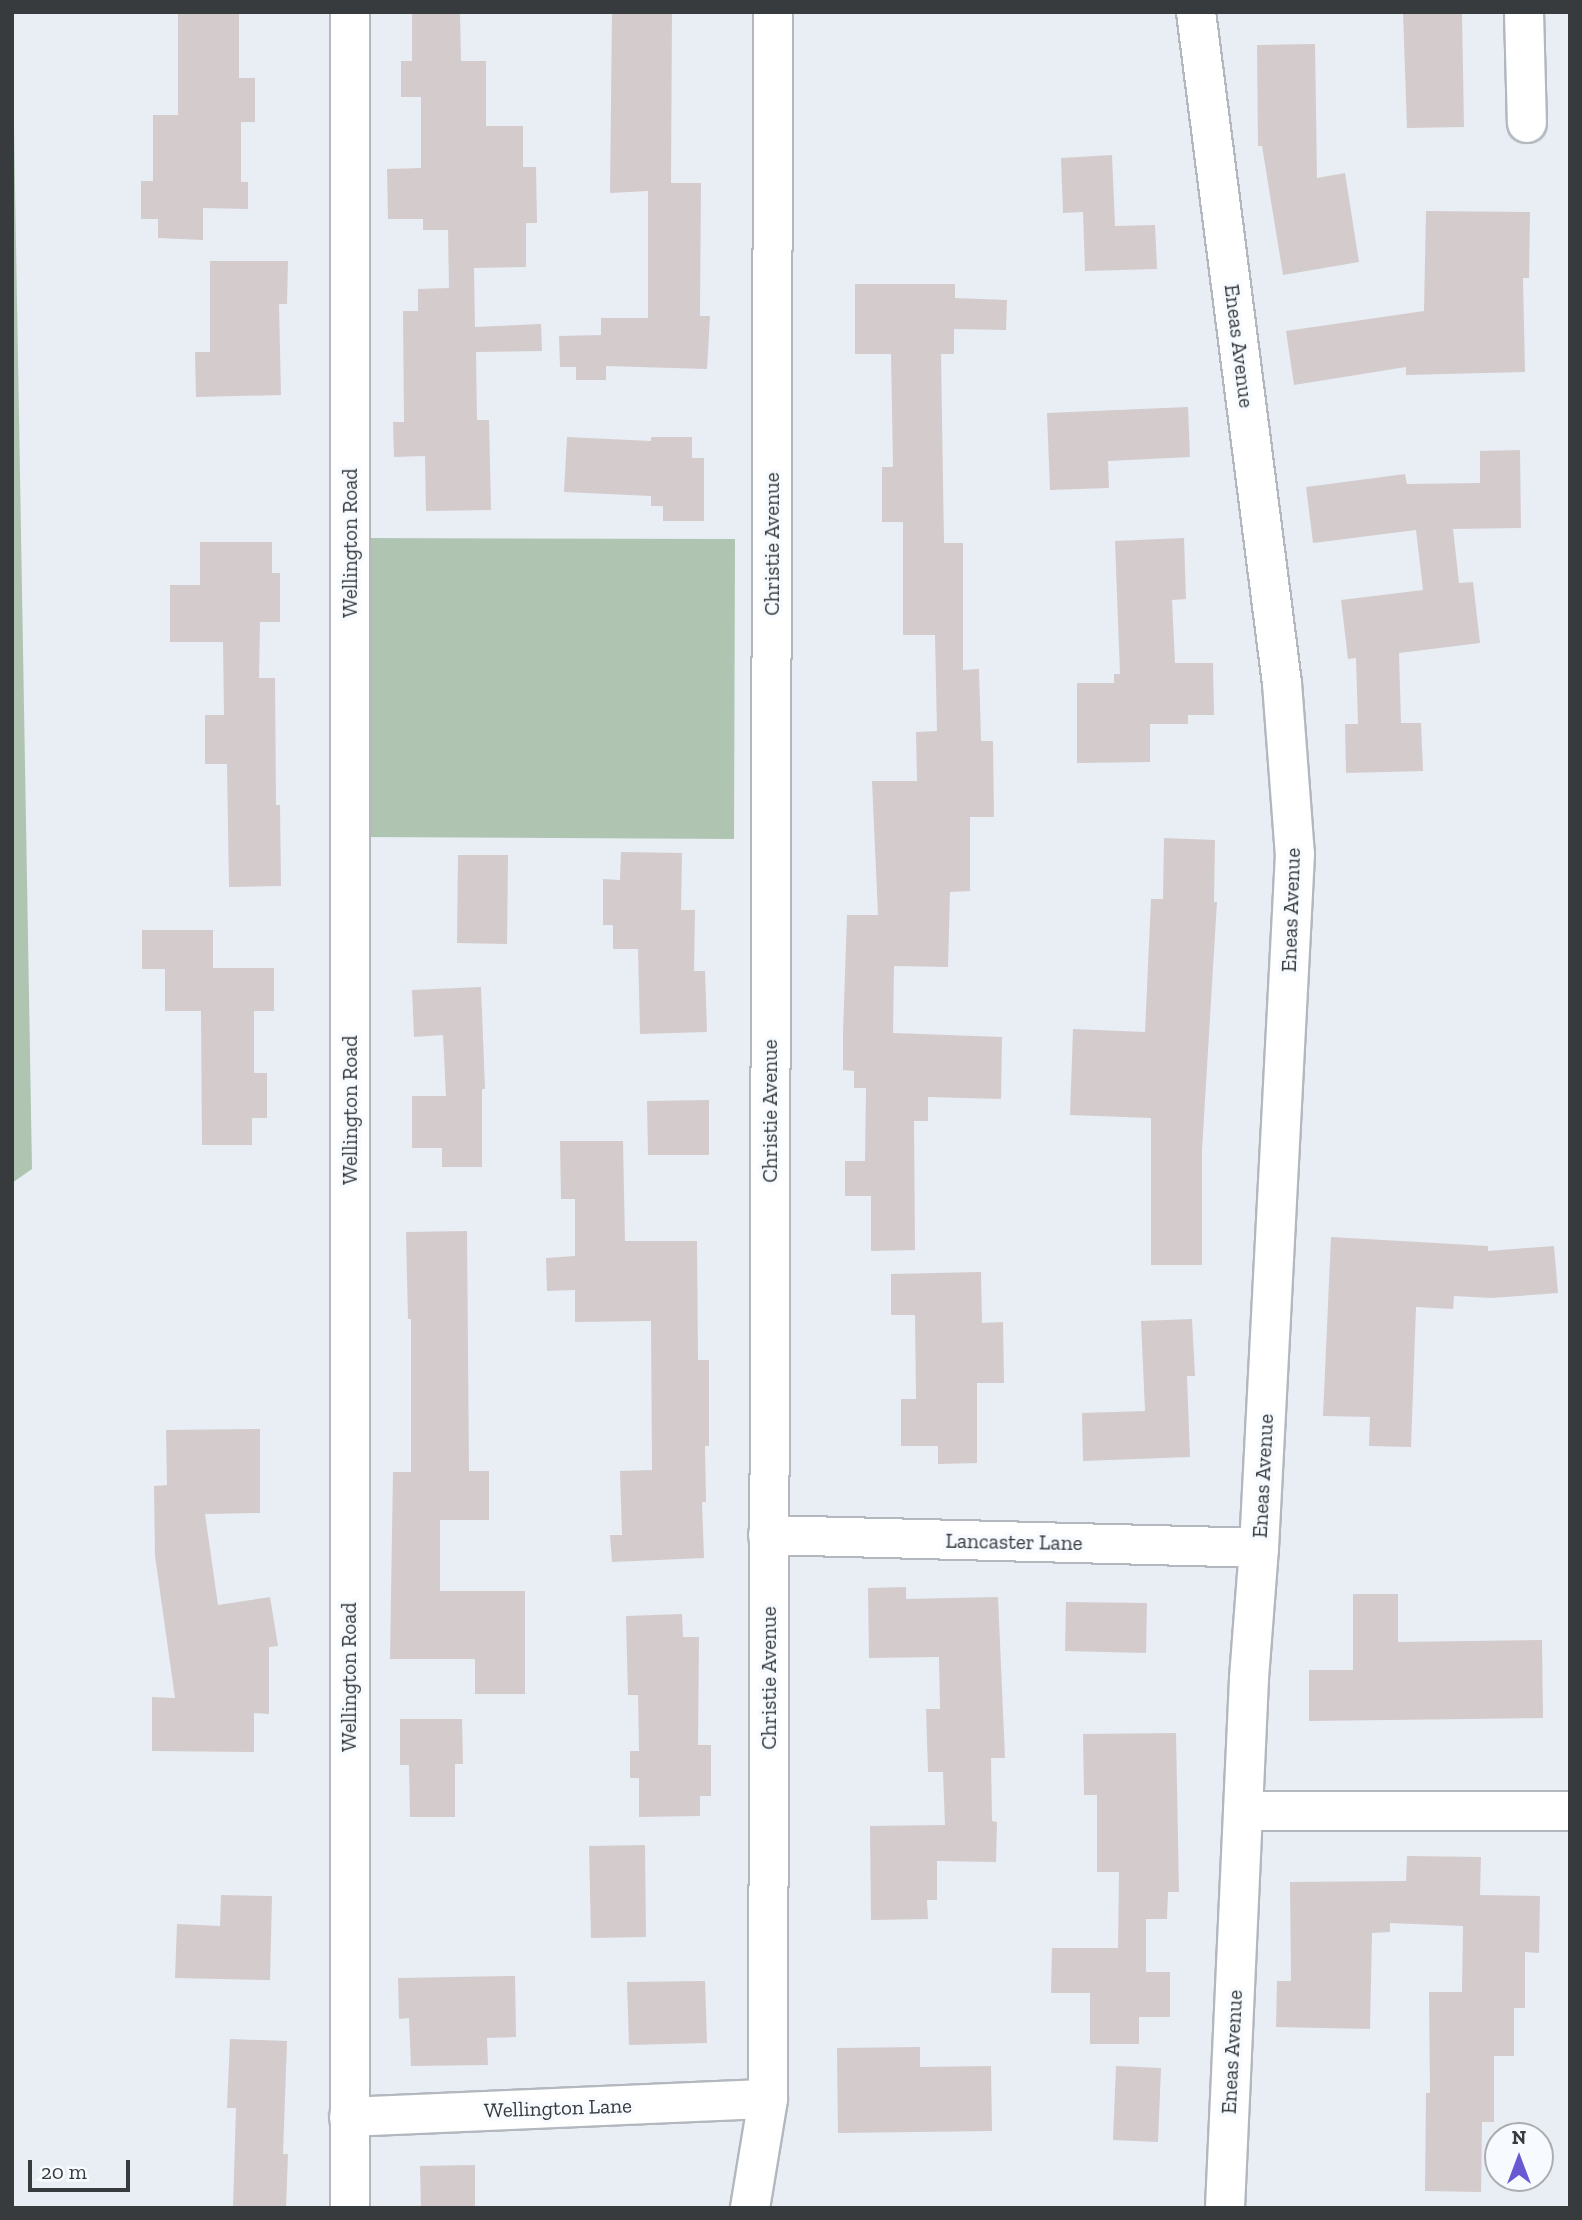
<!DOCTYPE html>
<style>
body{margin:0}
#map{position:relative;width:1582px;height:2220px;overflow:hidden;background:#e8eef4;font-family:"Zilla Slab",serif}
div>[style]{position:absolute}
.green>*{inset:0;background:#afc5b2}
.building>*{inset:0;background:#d4cbcd}
.roads{filter:drop-shadow(2px 0 #b2b8be) drop-shadow(-2px 0 #b2b8be) drop-shadow(0 2px #b2b8be) drop-shadow(0 -2px #b2b8be)}
.minor>*{height:38px;margin:-19px;padding:0 19px;transform-origin:19px;border-radius:19px;background:#fff}
span{translate:-50% -50%;white-space:nowrap;text-align:center;line-height:1.15;-webkit-text-stroke:7px #f7fbff;paint-order:stroke}
.street-label{font-size:21px;color:#383b3d}
.frame{position:absolute;inset:0;border:14px solid #383b3d;pointer-events:none}
.north{position:absolute;left:1484px;top:2122px;width:70px;height:70px;box-sizing:border-box;background:#f7fbff;border:2px solid #abaeb1;border-radius:50%;rotate:0deg;font-size:19px;font-weight:700;line-height:28px;text-align:center;color:#383b3d}
.north::after{content:'';display:block;margin:auto;width:24px;height:32px;background:#6858d2;clip-path:polygon(50% 0,100% 100%,50% 72%,0 100%)}
.scale{position:absolute;left:28px;top:2160px;width:102px;height:32px;box-sizing:border-box;border:4px solid #383b3d;border-top:0;padding-left:9px;font-size:21px;line-height:24px;white-space:nowrap;color:#383b3d;-webkit-text-stroke:5px #f7fbff;paint-order:stroke}
</style>
<div id="map">
<div class="green">
<div style="clip-path:polygon(12px 12px,32px 1169px,12px 1183px)"></div>
<div style="clip-path:polygon(361px 538px,735px 539px,734px 839px,360px 837px)"></div>
</div>
<div class="building">
<div style="clip-path:polygon(178px 12px,239px 12px,239px 78px,255px 78px,255px 122px,241px 122px,241px 182px,248px 182px,248px 209px,203px 208px,203px 240px,158px 238px,158px 219px,141px 219px,141px 181px,153px 181px,153px 115px,178px 115px)"></div>
<div style="clip-path:polygon(412px 12px,460px 12px,461px 61px,486px 61px,486px 126px,523px 126px,523px 167px,536px 167px,537px 223px,526px 223px,526px 267px,474px 268px,475px 327px,541px 324px,542px 351px,476px 352px,477px 420px,489px 420px,491px 510px,426px 511px,425px 456px,394px 457px,393px 422px,404px 422px,403px 311px,418px 311px,418px 289px,449px 288px,448px 230px,423px 230px,423px 219px,388px 219px,387px 169px,421px 168px,421px 97px,401px 97px,401px 61px,412px 61px)"></div>
<div style="clip-path:polygon(612px 12px,672px 12px,671px 183px,701px 183px,700px 316px,710px 316px,707px 369px,606px 366px,606px 380px,576px 380px,576px 367px,560px 367px,559px 336px,601px 335px,601px 318px,648px 318px,648px 191px,610px 193px)"></div>
<div style="clip-path:polygon(1403px 12px,1462px 12px,1464px 127px,1407px 128px)"></div>
<div style="clip-path:polygon(1315px 44px,1317px 178px,1345px 173px,1359px 262px,1283px 275px,1262px 146px,1258px 146px,1257px 45px)"></div>
<div style="clip-path:polygon(1112px 155px,1115px 226px,1155px 225px,1157px 269px,1085px 271px,1083px 212px,1063px 213px,1061px 158px)"></div>
<div style="clip-path:polygon(1426px 211px,1530px 212px,1529px 278px,1523px 278px,1525px 372px,1406px 375px,1406px 367px,1294px 385px,1286px 331px,1424px 311px)"></div>
<div style="clip-path:polygon(210px 261px,288px 261px,287px 304px,279px 304px,281px 395px,196px 397px,195px 352px,210px 352px)"></div>
<div style="clip-path:polygon(855px 284px,955px 284px,955px 298px,1007px 300px,1006px 330px,954px 329px,954px 354px,941px 354px,944px 543px,963px 543px,963px 670px,979px 669px,981px 741px,993px 741px,994px 817px,970px 817px,970px 891px,950px 892px,948px 967px,894px 966px,893px 1033px,1002px 1037px,1001px 1099px,928px 1097px,928px 1121px,914px 1121px,915px 1250px,871px 1251px,871px 1196px,845px 1196px,845px 1161px,865px 1161px,866px 1088px,854px 1088px,854px 1071px,843px 1070px,843px 1033px,847px 915px,878px 915px,872px 781px,917px 781px,916px 732px,937px 731px,935px 635px,903px 635px,903px 522px,882px 522px,882px 467px,893px 467px,891px 354px,855px 354px)"></div>
<div style="clip-path:polygon(1188px 407px,1190px 457px,1108px 461px,1109px 488px,1050px 490px,1047px 413px)"></div>
<div style="clip-path:polygon(567px 437px,651px 441px,651px 437px,692px 437px,692px 458px,704px 458px,704px 521px,663px 521px,663px 506px,651px 506px,651px 496px,564px 492px)"></div>
<div style="clip-path:polygon(1520px 450px,1521px 528px,1453px 529px,1459px 583px,1473px 582px,1480px 643px,1399px 653px,1401px 723px,1421px 723px,1423px 771px,1346px 773px,1345px 724px,1358px 724px,1356px 658px,1348px 659px,1341px 600px,1423px 590px,1416px 530px,1313px 543px,1306px 487px,1405px 474px,1407px 484px,1480px 483px,1480px 451px)"></div>
<div style="clip-path:polygon(1184px 538px,1186px 599px,1172px 600px,1175px 663px,1213px 663px,1214px 715px,1188px 715px,1188px 724px,1150px 724px,1150px 762px,1077px 763px,1077px 683px,1114px 683px,1114px 674px,1120px 674px,1115px 541px)"></div>
<div style="clip-path:polygon(200px 542px,272px 542px,272px 573px,280px 573px,280px 622px,260px 622px,259px 678px,275px 678px,276px 805px,280px 805px,281px 886px,229px 887px,227px 764px,205px 764px,205px 715px,224px 715px,223px 642px,170px 642px,170px 585px,200px 585px)"></div>
<div style="clip-path:polygon(1164px 838px,1215px 840px,1214px 902px,1217px 902px,1202px 1150px,1202px 1265px,1151px 1265px,1151px 1118px,1070px 1115px,1073px 1029px,1145px 1032px,1151px 899px,1163px 899px)"></div>
<div style="clip-path:polygon(621px 852px,682px 853px,681px 910px,695px 910px,694px 971px,705px 971px,707px 1032px,640px 1034px,638px 949px,613px 949px,613px 925px,603px 925px,603px 879px,620px 880px)"></div>
<div style="clip-path:polygon(458px 855px,508px 855px,507px 944px,457px 943px)"></div>
<div style="clip-path:polygon(142px 930px,213px 930px,213px 968px,274px 968px,274px 1011px,254px 1011px,254px 1073px,267px 1073px,267px 1118px,252px 1118px,252px 1145px,202px 1145px,201px 1011px,165px 1011px,165px 969px,142px 969px)"></div>
<div style="clip-path:polygon(481px 987px,485px 1089px,482px 1089px,482px 1167px,442px 1167px,442px 1148px,412px 1148px,412px 1096px,446px 1096px,443px 1035px,414px 1037px,412px 990px)"></div>
<div style="clip-path:polygon(709px 1100px,709px 1155px,648px 1155px,647px 1101px)"></div>
<div style="clip-path:polygon(560px 1141px,623px 1141px,625px 1241px,697px 1241px,698px 1360px,709px 1360px,709px 1446px,705px 1446px,706px 1502px,702px 1502px,704px 1558px,612px 1562px,610px 1535px,622px 1535px,620px 1471px,652px 1470px,651px 1321px,575px 1322px,575px 1290px,547px 1291px,546px 1258px,575px 1256px,575px 1199px,561px 1199px)"></div>
<div style="clip-path:polygon(467px 1231px,469px 1471px,489px 1471px,489px 1520px,440px 1520px,440px 1591px,525px 1591px,525px 1694px,475px 1694px,475px 1659px,390px 1659px,393px 1472px,411px 1472px,411px 1319px,408px 1319px,406px 1232px)"></div>
<div style="clip-path:polygon(1331px 1237px,1488px 1246px,1488px 1251px,1554px 1246px,1558px 1293px,1491px 1298px,1454px 1296px,1453px 1309px,1416px 1307px,1411px 1447px,1369px 1446px,1370px 1417px,1323px 1416px)"></div>
<div style="clip-path:polygon(981px 1272px,982px 1323px,1003px 1322px,1004px 1383px,977px 1383px,977px 1463px,938px 1464px,938px 1446px,901px 1446px,901px 1399px,916px 1399px,915px 1315px,891px 1315px,891px 1274px)"></div>
<div style="clip-path:polygon(1192px 1319px,1195px 1376px,1187px 1376px,1190px 1457px,1083px 1461px,1082px 1413px,1145px 1411px,1141px 1321px)"></div>
<div style="clip-path:polygon(260px 1429px,260px 1513px,205px 1514px,218px 1605px,270px 1597px,278px 1646px,269px 1647px,269px 1714px,254px 1713px,254px 1752px,152px 1751px,152px 1697px,175px 1698px,155px 1556px,154px 1486px,167px 1485px,166px 1430px)"></div>
<div style="clip-path:polygon(906px 1587px,906px 1599px,998px 1597px,1005px 1758px,991px 1758px,992px 1821px,997px 1822px,996px 1862px,937px 1861px,937px 1900px,927px 1900px,928px 1919px,871px 1920px,870px 1826px,945px 1825px,943px 1772px,928px 1772px,926px 1709px,940px 1709px,939px 1657px,869px 1658px,868px 1588px)"></div>
<div style="clip-path:polygon(1353px 1594px,1398px 1594px,1398px 1642px,1542px 1640px,1543px 1718px,1309px 1721px,1309px 1670px,1353px 1670px)"></div>
<div style="clip-path:polygon(1066px 1602px,1147px 1603px,1146px 1653px,1065px 1651px)"></div>
<div style="clip-path:polygon(682px 1614px,683px 1637px,699px 1637px,698px 1745px,711px 1745px,711px 1796px,700px 1796px,700px 1816px,639px 1817px,639px 1778px,630px 1778px,630px 1751px,639px 1751px,638px 1695px,628px 1695px,626px 1616px)"></div>
<div style="clip-path:polygon(400px 1719px,462px 1719px,463px 1764px,455px 1764px,455px 1817px,410px 1817px,409px 1765px,400px 1765px)"></div>
<div style="clip-path:polygon(1176px 1733px,1179px 1892px,1168px 1892px,1167px 1919px,1146px 1919px,1146px 1972px,1170px 1972px,1170px 2017px,1139px 2017px,1139px 2044px,1090px 2044px,1090px 1993px,1051px 1993px,1052px 1948px,1118px 1948px,1119px 1872px,1097px 1872px,1097px 1795px,1084px 1795px,1083px 1734px)"></div>
<div style="clip-path:polygon(645px 1845px,646px 1937px,591px 1938px,589px 1846px)"></div>
<div style="clip-path:polygon(1407px 1856px,1481px 1857px,1480px 1895px,1540px 1896px,1539px 1953px,1525px 1952px,1525px 2008px,1514px 2008px,1514px 2056px,1494px 2056px,1494px 2122px,1482px 2122px,1481px 2192px,1425px 2191px,1426px 2093px,1430px 2093px,1429px 1992px,1462px 1992px,1463px 1926px,1390px 1923px,1390px 1932px,1372px 1933px,1370px 2029px,1276px 2027px,1277px 1981px,1291px 1981px,1290px 1882px,1406px 1881px)"></div>
<div style="clip-path:polygon(221px 1895px,272px 1896px,270px 1980px,175px 1978px,177px 1924px,220px 1926px)"></div>
<div style="clip-path:polygon(515px 1976px,516px 2037px,487px 2038px,488px 2065px,411px 2066px,409px 2018px,399px 2019px,398px 1978px)"></div>
<div style="clip-path:polygon(705px 1981px,707px 2043px,629px 2045px,627px 1982px)"></div>
<div style="clip-path:polygon(230px 2039px,287px 2041px,283px 2154px,288px 2154px,286px 2208px,233px 2208px,236px 2108px,227px 2108px)"></div>
<div style="clip-path:polygon(920px 2047px,920px 2067px,991px 2066px,992px 2131px,838px 2133px,837px 2048px)"></div>
<div style="clip-path:polygon(1116px 2066px,1161px 2068px,1158px 2142px,1113px 2140px)"></div>
<div style="clip-path:polygon(475px 2165px,475px 2208px,421px 2208px,420px 2166px)"></div>
</div>
<div class="roads">
<div class="minor">
<div style="left:1196px;top:12px;width:676px;rotate:82.7deg"></div>
<div style="left:1282px;top:683px;width:171px;rotate:85.7deg"></div>
<div style="left:1295px;top:854px;width:695px;rotate:92.97deg"></div>
<div style="left:1259px;top:1548px;width:131px;rotate:94.4deg"></div>
<div style="left:1249px;top:1679px;width:530px;rotate:92.6deg"></div>
<div style="left:1524px;top:12px;width:111px;rotate:88.5deg"></div>
<div style="left:768px;top:1535px;width:491px;rotate:1.5deg"></div>
<div style="left:1243px;top:1811px;width:327px"></div>
<div style="left:349px;top:2117px;width:419px;rotate:-2.5deg"></div>
<div style="left:350px;top:2208px;width:2196px;rotate:-90deg"></div>
<div style="left:750px;top:2208px;width:110px;rotate:-80.6deg"></div>
<div style="left:768px;top:2099px;width:2087px;rotate:-89.86deg"></div>
</div>
</div>
<div class="street-label">
<span style="left:1239px;top:346px;rotate:83deg">Eneas Avenue</span>
<span style="left:350px;top:543px;rotate:-90deg">Wellington Road</span>
<span style="left:772px;top:544px;rotate:-90deg">Christie Avenue</span>
<span style="left:1291px;top:910px;rotate:-88deg">Eneas Avenue</span>
<span style="left:350px;top:1110px;rotate:-90deg">Wellington Road</span>
<span style="left:770px;top:1111px;rotate:-90deg">Christie Avenue</span>
<span style="left:1263px;top:1476px;rotate:-87deg">Eneas Avenue</span>
<span style="left:1014px;top:1542px;rotate:1deg">Lancaster Lane</span>
<span style="left:349px;top:1677px;rotate:-90deg">Wellington Road</span>
<span style="left:769px;top:1678px;rotate:-90deg">Christie Avenue</span>
<span style="left:1232px;top:2052px;rotate:-87deg">Eneas Avenue</span>
<span style="left:558px;top:2108px;rotate:-2deg">Wellington Lane</span>
</div>
<div class="frame"></div>
<div class="north">N</div>
<div class="scale">20 m</div>
</div>
